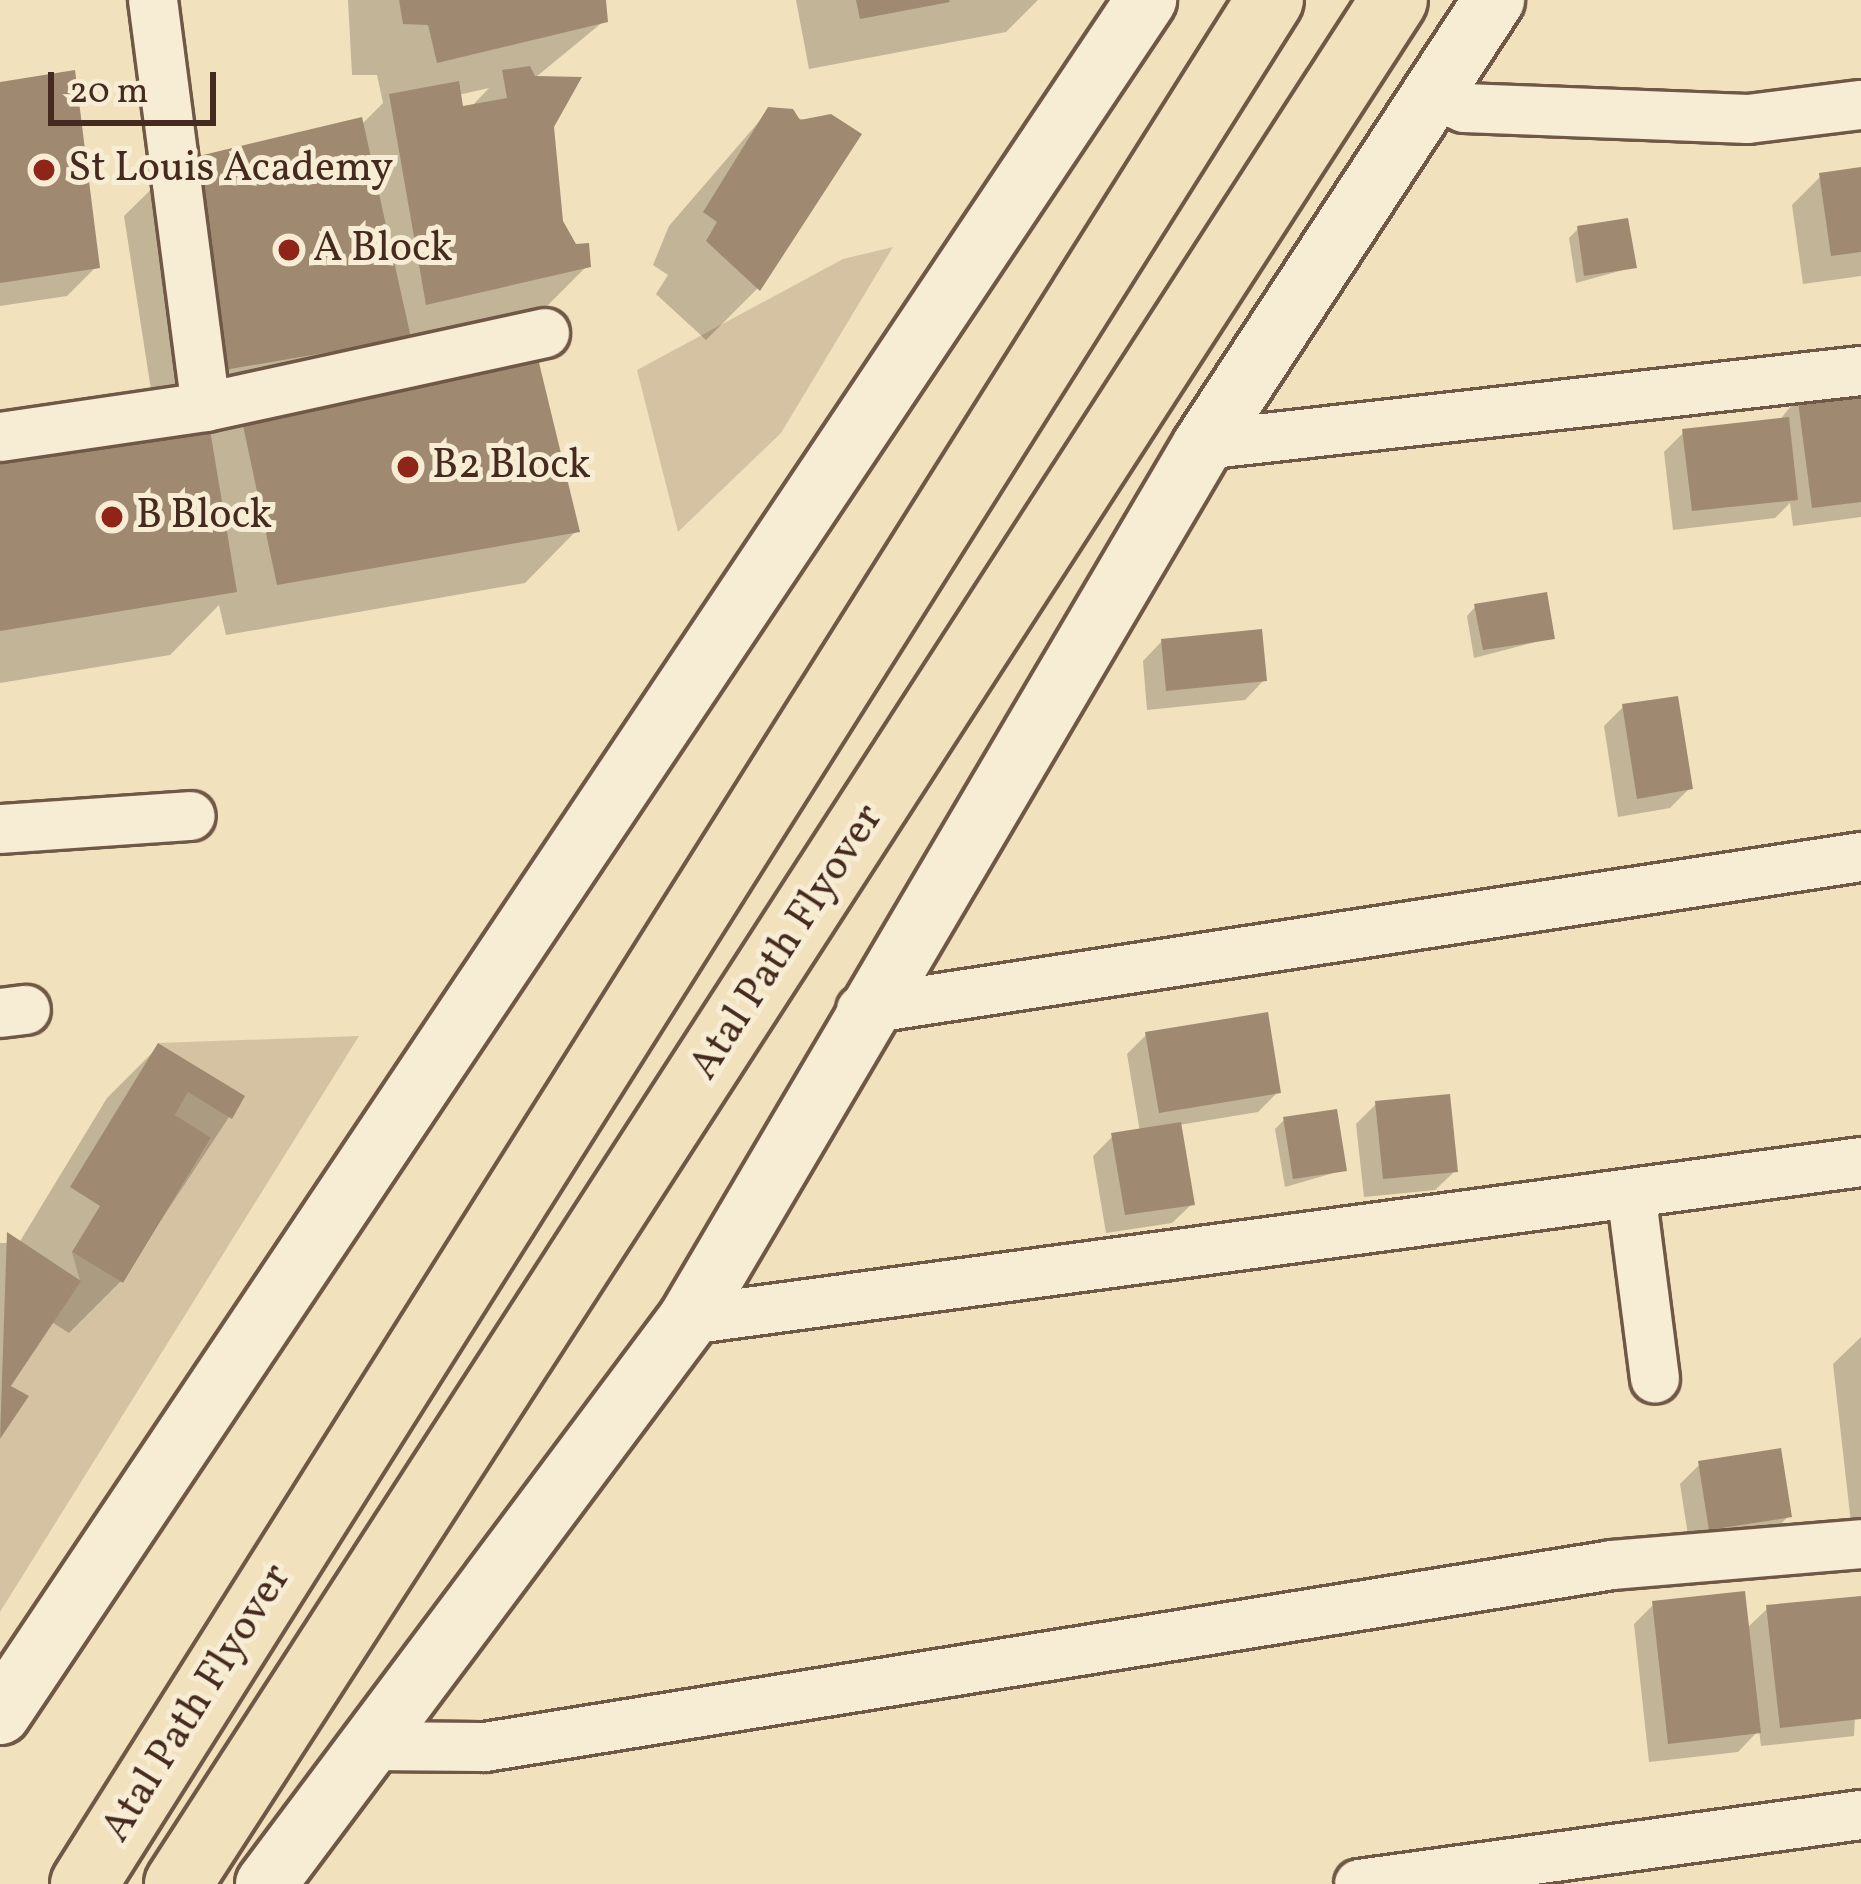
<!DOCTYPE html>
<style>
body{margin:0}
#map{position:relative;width:1861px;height:1884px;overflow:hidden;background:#f2e1bd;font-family:Vollkorn,serif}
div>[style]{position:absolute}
.green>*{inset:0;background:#d5c2a2}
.shadow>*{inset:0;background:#0003}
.building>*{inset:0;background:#9f8a71}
.roads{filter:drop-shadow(3px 0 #705846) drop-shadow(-3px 0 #705846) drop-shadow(0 3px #705846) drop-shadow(0 -3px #705846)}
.minor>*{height:48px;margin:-24px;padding:0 24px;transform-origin:24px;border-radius:24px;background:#f7ecd4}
.tertiary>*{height:60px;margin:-30px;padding:0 30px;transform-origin:30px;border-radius:30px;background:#f7ecd4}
.primary>*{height:66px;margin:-33px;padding:0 33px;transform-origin:33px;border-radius:33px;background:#f2e1bd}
.dots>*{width:33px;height:33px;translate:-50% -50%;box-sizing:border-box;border:6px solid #f7ecd4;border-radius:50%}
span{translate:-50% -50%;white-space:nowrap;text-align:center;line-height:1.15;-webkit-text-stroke:10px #f7ecd4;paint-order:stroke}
.poi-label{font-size:42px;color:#452b1f}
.left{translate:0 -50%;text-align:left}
.street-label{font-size:42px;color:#452b1f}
.scale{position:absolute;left:48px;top:72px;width:168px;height:54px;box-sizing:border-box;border:6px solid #452b1f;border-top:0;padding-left:15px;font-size:36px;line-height:42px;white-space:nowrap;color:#452b1f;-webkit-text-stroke:9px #f7ecd4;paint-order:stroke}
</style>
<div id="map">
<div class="green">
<div style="clip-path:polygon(893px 247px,781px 433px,678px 532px,637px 370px,843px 259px)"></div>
<div style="clip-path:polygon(359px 1036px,0 1612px,0 1439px,28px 1397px,11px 1386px,80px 1281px,72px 1252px,123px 1283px,211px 1139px,175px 1115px,188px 1092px,244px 1096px,158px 1043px)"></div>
</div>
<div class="shadow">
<div style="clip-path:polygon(evenodd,348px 0,598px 0,604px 21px,536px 77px,560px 221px,588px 265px,524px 329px,576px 531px,525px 583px,226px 635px,219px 605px,170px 655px,0 683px,0 444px,156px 422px,124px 216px,176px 165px,360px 126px,383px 103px,377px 75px,352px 75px,348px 0,489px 88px,470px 108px,461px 109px,458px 95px,489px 88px,348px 0,235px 409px,208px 436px,205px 414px,235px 409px)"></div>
<div style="clip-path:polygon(796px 0,1038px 0,1006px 32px,809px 69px)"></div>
<div style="clip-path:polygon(0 86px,97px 266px,67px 296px,0 306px)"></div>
<div style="clip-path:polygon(769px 110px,858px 135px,757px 289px,706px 340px,656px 294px,668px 275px,653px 265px,669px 226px)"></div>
<div style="clip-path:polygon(1861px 170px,1861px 276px,1803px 284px,1792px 205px,1821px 176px)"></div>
<div style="clip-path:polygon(1578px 229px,1634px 267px,1576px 283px,1569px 238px)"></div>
<div style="clip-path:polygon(1861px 390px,1861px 517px,1793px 526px,1790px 503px,1775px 518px,1673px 530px,1664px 452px,1684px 432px,1779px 421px,1798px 397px)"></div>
<div style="clip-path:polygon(1476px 606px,1551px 638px,1474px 658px,1467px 616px)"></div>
<div style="clip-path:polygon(1162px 641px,1264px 680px,1245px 700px,1147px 710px,1143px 661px)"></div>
<div style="clip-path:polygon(1623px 707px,1690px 788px,1670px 808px,1618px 817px,1604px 726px)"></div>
<div style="clip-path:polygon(1147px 1034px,1278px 1092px,1258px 1112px,1179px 1125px,1192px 1204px,1172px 1223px,1106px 1233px,1093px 1156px,1113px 1136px,1140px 1132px,1127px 1054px)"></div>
<div style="clip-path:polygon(159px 1046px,229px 1117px,121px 1281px,69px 1333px,50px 1321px,7px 1387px,24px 1397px,0 1433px,0 1243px,19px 1243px,107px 1098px)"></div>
<div style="clip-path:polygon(1376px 1104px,1455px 1171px,1435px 1190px,1364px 1197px,1356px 1124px)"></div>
<div style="clip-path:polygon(1284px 1120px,1344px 1170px,1285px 1187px,1275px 1129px)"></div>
<div style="clip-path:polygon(1861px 1337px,1861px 1531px,1852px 1532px,1833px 1364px)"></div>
<div style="clip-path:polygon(1700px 1464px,1789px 1516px,1769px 1535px,1690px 1548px,1680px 1484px)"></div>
<div style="clip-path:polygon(1861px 1599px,1854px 1736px,1761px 1746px,1759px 1730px,1738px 1752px,1649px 1762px,1634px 1624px,1654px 1604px,1746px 1629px,1768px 1608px)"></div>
</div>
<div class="building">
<div style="clip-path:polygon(399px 0,606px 0,608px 22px,437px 63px,428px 25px,403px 24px)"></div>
<div style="clip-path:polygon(856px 0,949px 0,950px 2px,860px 19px)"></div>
<div style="clip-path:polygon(530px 66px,535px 76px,582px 77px,554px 127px,563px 221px,576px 244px,589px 243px,591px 267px,426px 305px,389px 94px,459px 81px,463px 106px,507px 98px,502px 70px)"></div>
<div style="clip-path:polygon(75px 70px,100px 268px,0 283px,0 82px)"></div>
<div style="clip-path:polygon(768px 107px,793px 109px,800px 120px,831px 114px,862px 134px,760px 291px,706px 241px,717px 222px,703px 212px)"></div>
<div style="clip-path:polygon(362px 117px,411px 338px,207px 373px,174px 162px)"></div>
<div style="clip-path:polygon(1861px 167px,1861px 252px,1831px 256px,1819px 173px)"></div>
<div style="clip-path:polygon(1628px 218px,1637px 268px,1584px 276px,1577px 226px)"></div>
<div style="clip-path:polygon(534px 342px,580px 532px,277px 585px,238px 402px)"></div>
<div style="clip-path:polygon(1861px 387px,1861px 502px,1812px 508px,1797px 394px)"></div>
<div style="clip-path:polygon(207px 412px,237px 592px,0 631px,0 441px)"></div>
<div style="clip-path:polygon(1789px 417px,1798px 500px,1692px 511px,1682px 429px)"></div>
<div style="clip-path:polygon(1547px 592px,1555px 639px,1483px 650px,1474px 604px)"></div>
<div style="clip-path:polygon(1262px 629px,1267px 681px,1166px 691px,1161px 639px)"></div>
<div style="clip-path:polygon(1678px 696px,1693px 789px,1637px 799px,1622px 704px)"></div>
<div style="clip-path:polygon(1268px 1012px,1281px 1093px,1159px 1113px,1145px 1032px)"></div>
<div style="clip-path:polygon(158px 1043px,245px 1096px,232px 1119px,188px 1092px,175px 1115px,211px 1138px,123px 1283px,72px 1252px,100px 1206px,70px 1187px)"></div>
<div style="clip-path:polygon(1450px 1094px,1458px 1172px,1383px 1179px,1375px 1101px)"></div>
<div style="clip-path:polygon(1337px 1109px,1347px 1171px,1293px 1179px,1283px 1117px)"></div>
<div style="clip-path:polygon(1181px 1122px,1195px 1205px,1125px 1215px,1111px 1133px)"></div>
<div style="clip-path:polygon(7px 1232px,81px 1281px,11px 1386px,29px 1396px,0 1439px)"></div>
<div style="clip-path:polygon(1781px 1448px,1792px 1517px,1709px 1530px,1698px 1461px)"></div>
<div style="clip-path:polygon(1745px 1591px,1761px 1733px,1668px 1744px,1652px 1601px)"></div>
<div style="clip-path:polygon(1861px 1596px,1861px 1719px,1780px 1728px,1766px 1605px)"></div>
</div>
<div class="roads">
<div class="minor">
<div style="left:153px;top:0;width:410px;rotate:82.6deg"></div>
<div style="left:1434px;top:95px;width:33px;rotate:23deg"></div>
<div style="left:1464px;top:108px;width:284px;rotate:2.2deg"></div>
<div style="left:1748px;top:119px;width:114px;rotate:-7.1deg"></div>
<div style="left:0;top:437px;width:208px;rotate:-8.3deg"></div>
<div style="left:206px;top:407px;width:347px;rotate:-12.3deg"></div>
<div style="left:1203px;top:445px;width:662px;rotate:-6.42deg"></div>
<div style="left:0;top:829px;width:191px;rotate:-3.9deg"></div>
<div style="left:861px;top:1010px;width:1012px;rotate:-8.7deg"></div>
<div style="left:0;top:1013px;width:26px;rotate:-7deg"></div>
<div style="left:1632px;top:1199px;width:181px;rotate:82.7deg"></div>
<div style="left:688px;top:1320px;width:1184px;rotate:-7.67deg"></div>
<div style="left:366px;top:1746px;width:119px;rotate:0.5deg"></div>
<div style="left:485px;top:1747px;width:1142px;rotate:-9.17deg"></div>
<div style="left:1612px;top:1565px;width:250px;rotate:-4.8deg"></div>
<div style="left:1359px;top:1884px;width:507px;rotate:-7.83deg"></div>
</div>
<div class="tertiary">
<div style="left:0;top:1714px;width:2062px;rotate:-56.23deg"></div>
<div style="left:266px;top:1884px;width:704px;rotate:-53.2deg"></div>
<div style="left:688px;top:1320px;width:1015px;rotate:-59.52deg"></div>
<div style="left:1203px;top:445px;width:532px;rotate:-56.82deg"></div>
</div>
<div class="primary">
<div style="left:84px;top:1884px;width:2226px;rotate:-57.81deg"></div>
<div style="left:178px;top:1884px;width:2242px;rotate:-57.16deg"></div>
</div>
</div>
<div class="dots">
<div style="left:44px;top:170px;background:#8f2418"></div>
<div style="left:289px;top:250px;background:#8f2418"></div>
<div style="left:408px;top:467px;background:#8f2418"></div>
<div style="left:112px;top:517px;background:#8f2418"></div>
</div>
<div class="poi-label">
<span class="left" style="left:68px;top:170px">St Louis Academy</span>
<span class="left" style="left:313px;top:250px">A Block</span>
<span class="left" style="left:432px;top:467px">B2 Block</span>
<span class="left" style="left:136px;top:517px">B Block</span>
</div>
<div class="street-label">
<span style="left:788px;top:943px;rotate:-57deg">Atal Path Flyover</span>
<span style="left:198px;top:1704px;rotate:-58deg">Atal Path Flyover</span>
</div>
<div class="scale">20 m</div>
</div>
